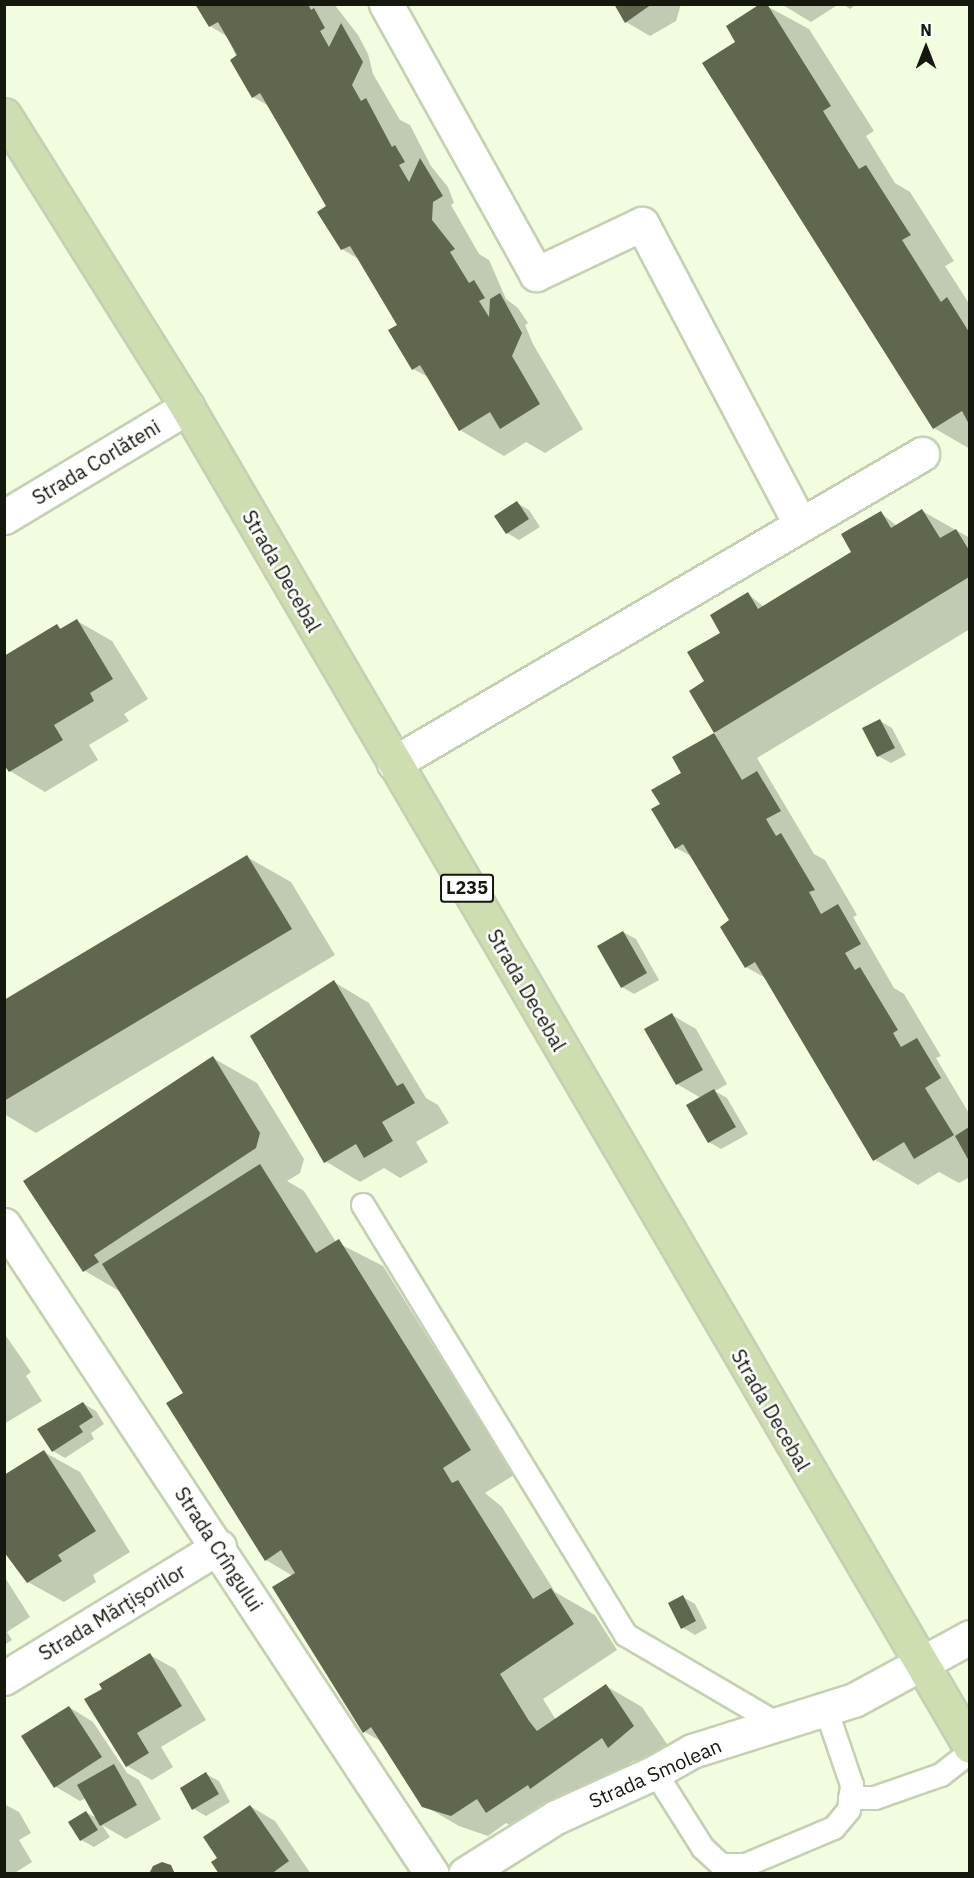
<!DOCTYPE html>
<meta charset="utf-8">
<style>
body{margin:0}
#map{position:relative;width:974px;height:1878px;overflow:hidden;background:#f2fddf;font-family:"IBM Plex Sans",sans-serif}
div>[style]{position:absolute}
.shadow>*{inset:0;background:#0003}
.building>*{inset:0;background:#5f684e}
.roads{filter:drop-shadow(2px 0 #c5d0b3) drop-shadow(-2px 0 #c5d0b3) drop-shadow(0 2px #c5d0b3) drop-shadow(0 -2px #c5d0b3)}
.service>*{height:22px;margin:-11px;padding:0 11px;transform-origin:11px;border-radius:11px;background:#fff}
.minor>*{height:33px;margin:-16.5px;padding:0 16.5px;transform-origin:16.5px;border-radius:16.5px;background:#fff}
.primary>*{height:33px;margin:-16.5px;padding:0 16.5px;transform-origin:16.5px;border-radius:16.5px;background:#cedeb0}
span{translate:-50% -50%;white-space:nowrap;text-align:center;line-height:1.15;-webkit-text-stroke:5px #fff;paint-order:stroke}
.shield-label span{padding:2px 4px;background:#fff;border:2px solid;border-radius:4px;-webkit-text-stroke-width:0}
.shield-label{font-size:18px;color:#14180d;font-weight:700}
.street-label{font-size:20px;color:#14180d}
.frame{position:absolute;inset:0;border:6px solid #14180d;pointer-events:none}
.north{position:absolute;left:896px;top:18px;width:60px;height:60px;-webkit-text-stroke:4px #fff;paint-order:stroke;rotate:0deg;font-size:16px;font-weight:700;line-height:24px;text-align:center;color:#14180d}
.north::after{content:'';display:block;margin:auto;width:21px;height:27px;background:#14180d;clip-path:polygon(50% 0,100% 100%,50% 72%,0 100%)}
</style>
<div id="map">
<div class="shadow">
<div style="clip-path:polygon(197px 4px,334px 4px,358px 35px,368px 54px,373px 74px,400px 120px,410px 125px,431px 166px,448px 187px,454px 203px,451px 205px,479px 254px,489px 260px,506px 299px,518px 308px,528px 323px,525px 325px,533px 344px,583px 429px,545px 453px,526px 442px,504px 456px,460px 430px,430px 378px,413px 369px,399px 325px,360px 260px,342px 249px,328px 207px,269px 106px,253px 97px,228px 37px,210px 26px)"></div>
<div style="clip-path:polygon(616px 4px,681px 4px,676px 21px,650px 36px,626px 22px)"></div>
<div style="clip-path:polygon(763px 4px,809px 29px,874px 131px,866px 136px,895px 183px,910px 192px,954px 261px,945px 266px,970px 305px,970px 449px,934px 428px,738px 42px)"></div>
<div style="clip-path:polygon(781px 4px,839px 4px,811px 22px)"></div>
<div style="clip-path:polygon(843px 4px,857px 4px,850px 9px)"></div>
<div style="clip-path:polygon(517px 503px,529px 510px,540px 527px,519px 540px,507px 533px)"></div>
<div style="clip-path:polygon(922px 511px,970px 538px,970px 629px,757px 758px,814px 854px,825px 860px,857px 915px,853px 917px,894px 988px,904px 994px,941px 1056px,936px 1058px,970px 1115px,970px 1177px,959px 1183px,939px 1172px,918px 1185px,874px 1159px,767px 979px,746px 967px,731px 921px,693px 857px,676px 848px,662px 805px,683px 774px,674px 758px,716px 733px,691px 692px,706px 681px,722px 633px,748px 594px,764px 607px,854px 552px,881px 513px,897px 526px)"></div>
<div style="clip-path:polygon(77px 621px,112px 641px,148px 699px,124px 714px,129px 721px,89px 745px,98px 760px,45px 792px,10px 771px,57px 626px,62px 629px)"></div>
<div style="clip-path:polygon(880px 721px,892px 728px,906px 755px,891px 763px,878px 756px)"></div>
<div style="clip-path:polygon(247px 857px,291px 882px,335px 955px,36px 1133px,4px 1114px,4px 1002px)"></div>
<div style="clip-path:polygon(623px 932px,636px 939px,659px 980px,634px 994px,622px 987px)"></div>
<div style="clip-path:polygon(334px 982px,369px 1003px,426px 1098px,438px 1105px,449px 1123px,416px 1142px,428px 1162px,400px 1178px,384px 1168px,360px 1182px,325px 1161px)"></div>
<div style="clip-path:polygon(672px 1015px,696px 1029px,727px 1084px,715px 1091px,727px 1098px,748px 1134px,721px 1149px,709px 1142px,701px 1098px,677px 1084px,646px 1029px)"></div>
<div style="clip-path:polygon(213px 1058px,257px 1083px,304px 1159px,300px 1173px,287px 1181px,304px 1191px,336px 1242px,383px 1266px,514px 1475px,485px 1493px,502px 1507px,555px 1592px,595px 1615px,617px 1650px,543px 1699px,556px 1720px,606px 1686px,642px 1707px,669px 1747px,644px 1767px,633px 1761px,566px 1808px,523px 1833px,506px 1823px,488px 1836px,459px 1826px,423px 1805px,382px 1742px,365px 1732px,293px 1576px,266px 1560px,188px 1398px,121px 1292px,85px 1271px)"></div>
<div style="clip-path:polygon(4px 1333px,31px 1372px,26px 1376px,42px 1401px,4px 1424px)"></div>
<div style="clip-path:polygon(84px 1404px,96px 1411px,104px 1424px,91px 1433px,94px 1439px,65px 1458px,53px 1451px,39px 1429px)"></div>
<div style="clip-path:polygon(44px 1452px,80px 1472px,130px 1552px,93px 1575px,96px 1582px,64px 1602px,28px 1582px)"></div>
<div style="clip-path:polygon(4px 1576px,30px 1617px,7px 1632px,12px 1640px,4px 1645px)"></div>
<div style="clip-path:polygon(683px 1597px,695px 1604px,707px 1628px,695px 1635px,682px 1627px)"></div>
<div style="clip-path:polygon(150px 1655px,175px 1669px,206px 1720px,161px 1747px,173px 1767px,152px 1780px,127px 1766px,104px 1690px)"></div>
<div style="clip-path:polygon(69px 1707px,93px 1722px,127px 1773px,139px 1780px,161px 1819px,126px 1839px,102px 1825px,110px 1837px,94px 1847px,81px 1840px,70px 1823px,86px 1812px,98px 1819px,86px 1798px,80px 1801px,56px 1787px,23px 1737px)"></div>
<div style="clip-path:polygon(206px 1774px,219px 1781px,230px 1802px,206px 1816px,194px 1809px)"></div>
<div style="clip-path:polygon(4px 1804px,19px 1812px,31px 1833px,19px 1840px,32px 1862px,13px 1874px,4px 1874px)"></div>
<div style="clip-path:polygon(250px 1806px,275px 1821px,311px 1874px,221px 1874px)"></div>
</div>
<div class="building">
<div style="clip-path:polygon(195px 4px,308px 4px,311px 10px,314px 8px,325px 28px,320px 31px,329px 47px,341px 23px,363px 62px,352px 85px,361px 101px,366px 98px,392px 147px,395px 145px,405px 162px,399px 165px,409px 182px,420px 158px,443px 196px,433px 202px,432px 220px,455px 249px,450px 252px,469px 283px,474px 280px,485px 298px,479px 301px,489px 317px,490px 299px,500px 293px,522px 333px,512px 356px,540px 404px,500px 429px,490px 412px,459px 431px,420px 365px,412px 370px,388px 330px,397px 325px,350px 246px,341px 250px,317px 212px,326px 206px,260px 93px,252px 98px,230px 60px,237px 55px,218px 22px,209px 27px)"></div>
<div style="clip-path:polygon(614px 4px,652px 4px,625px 23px)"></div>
<div style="clip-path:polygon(760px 4px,767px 4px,831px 106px,823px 111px,859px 169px,866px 165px,908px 231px,911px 235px,902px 240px,941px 302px,947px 297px,969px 332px,969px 424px,962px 411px,933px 429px,702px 63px,735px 42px,726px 26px)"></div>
<div style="clip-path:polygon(517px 501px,529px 519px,506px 534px,494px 516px)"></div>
<div style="clip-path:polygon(922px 509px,940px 538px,956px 529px,969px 550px,969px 577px,714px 733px,742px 780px,757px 771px,781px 811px,766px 819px,776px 836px,781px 833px,815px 890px,809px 892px,821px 914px,838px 904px,861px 944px,845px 953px,855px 970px,860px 967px,898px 1030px,893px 1033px,901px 1047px,917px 1038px,941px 1078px,925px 1088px,954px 1135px,914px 1159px,904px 1142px,873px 1161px,755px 962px,745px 968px,720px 927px,729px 920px,683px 844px,675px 849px,651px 809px,660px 804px,651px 790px,681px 773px,672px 757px,714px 733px,689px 691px,704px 681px,687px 652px,720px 633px,710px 615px,748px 592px,758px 609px,851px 552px,841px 534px,881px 511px,891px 528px)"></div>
<div style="clip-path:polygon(77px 619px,113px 679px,90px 693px,94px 701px,54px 725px,63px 740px,9px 772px,4px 765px,4px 656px,57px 624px,60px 629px)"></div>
<div style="clip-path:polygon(880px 719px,895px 748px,877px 757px,862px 728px)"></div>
<div style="clip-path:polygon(247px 855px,292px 929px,4px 1101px,4px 1000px)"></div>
<div style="clip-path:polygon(623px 931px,647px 973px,621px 988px,597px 946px)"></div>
<div style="clip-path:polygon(334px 980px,397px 1086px,403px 1083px,415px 1103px,382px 1122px,393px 1141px,364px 1158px,356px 1144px,324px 1163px,250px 1036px)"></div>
<div style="clip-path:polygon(672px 1013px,703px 1070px,676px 1085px,644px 1029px)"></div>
<div style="clip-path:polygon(213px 1056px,260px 1133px,256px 1148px,94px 1255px,99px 1262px,83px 1272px,23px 1181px)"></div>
<div style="clip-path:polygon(714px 1089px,736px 1127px,708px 1143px,686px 1105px)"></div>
<div style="clip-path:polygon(969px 1127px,969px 1161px,955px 1136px)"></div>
<div style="clip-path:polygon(260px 1164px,316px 1253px,339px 1239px,471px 1450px,443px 1468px,452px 1483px,458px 1480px,533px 1599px,551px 1588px,574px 1624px,500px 1674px,529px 1721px,537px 1731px,606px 1684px,634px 1726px,608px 1748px,602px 1738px,530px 1789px,528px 1785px,486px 1813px,477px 1799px,451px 1816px,422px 1807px,371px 1727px,363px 1733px,272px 1587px,295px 1573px,281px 1550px,265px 1561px,166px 1403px,183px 1393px,102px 1264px)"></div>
<div style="clip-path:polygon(83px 1402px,93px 1417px,79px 1426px,83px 1432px,52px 1452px,37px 1429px)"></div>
<div style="clip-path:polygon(44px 1450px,96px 1531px,58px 1555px,62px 1561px,27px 1583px,4px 1552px,4px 1475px)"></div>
<div style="clip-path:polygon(683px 1595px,696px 1621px,681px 1629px,668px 1603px)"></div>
<div style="clip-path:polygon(150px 1653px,182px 1706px,137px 1733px,149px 1753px,126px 1767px,84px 1699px,102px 1689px,99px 1684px)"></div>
<div style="clip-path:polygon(69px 1706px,102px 1757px,54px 1788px,21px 1736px)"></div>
<div style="clip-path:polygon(114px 1764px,137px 1805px,100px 1826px,77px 1785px)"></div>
<div style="clip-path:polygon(206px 1772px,219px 1794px,192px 1810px,180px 1788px)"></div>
<div style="clip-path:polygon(250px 1805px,289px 1861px,271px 1874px,219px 1874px,211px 1862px,217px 1858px,203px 1837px)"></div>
<div style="clip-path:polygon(86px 1811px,98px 1830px,80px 1841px,68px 1822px)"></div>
<div style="clip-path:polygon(162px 1862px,171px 1865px,175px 1874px,149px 1874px,153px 1866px)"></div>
</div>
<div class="roads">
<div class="service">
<div style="left:363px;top:1205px;width:504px;rotate:58.55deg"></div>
<div style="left:626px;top:1635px;width:176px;rotate:30.4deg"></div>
<div style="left:655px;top:1772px;width:90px;rotate:57.7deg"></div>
<div style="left:703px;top:1848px;width:25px;rotate:43deg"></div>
<div style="left:721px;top:1865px;width:25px"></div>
<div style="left:746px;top:1865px;width:95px;rotate:-22.8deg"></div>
<div style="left:834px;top:1828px;width:23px;rotate:-50deg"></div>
<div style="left:849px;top:1810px;width:25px;rotate:-83deg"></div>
<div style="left:852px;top:1785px;width:80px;rotate:-108.9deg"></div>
<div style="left:850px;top:1798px;width:25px"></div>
<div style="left:875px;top:1798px;width:70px;rotate:-19.2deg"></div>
<div style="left:941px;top:1775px;width:37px;rotate:-38deg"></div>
</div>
<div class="minor">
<div style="left:386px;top:4px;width:309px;rotate:60.9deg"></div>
<div style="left:536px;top:274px;width:117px;rotate:-25.3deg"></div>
<div style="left:642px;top:224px;width:340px;rotate:62.2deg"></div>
<div style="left:4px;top:517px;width:214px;rotate:-31deg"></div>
<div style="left:394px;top:763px;width:612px;rotate:-30.34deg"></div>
<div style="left:4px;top:1225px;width:777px;rotate:56.6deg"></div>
<div style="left:4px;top:1678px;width:252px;rotate:-31.4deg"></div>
<div style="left:465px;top:1874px;width:107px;rotate:-32.1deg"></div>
<div style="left:556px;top:1817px;width:109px;rotate:-24.4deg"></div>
<div style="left:655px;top:1772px;width:43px;rotate:-29.6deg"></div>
<div style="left:692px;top:1751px;width:170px;rotate:-17.5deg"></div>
<div style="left:854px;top:1700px;width:132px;rotate:-28.5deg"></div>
</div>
<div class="primary">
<div style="left:4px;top:115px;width:345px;rotate:57.9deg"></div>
<div style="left:187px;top:407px;width:1551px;rotate:59.68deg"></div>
</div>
</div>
<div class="shield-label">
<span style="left:467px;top:888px">L235</span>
</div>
<div class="street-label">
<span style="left:96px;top:462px;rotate:-31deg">Strada Corlăteni</span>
<span style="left:282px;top:571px;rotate:60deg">Strada Decebal</span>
<span style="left:527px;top:990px;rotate:60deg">Strada Decebal</span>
<span style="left:771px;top:1410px;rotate:60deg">Strada Decebal</span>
<span style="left:219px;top:1549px;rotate:57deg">Strada Crîngului</span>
<span style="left:112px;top:1612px;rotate:-31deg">Strada Mărțișorilor</span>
<span style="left:655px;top:1773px;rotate:-24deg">Strada Smolean</span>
</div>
<div class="frame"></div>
<div class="north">N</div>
</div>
